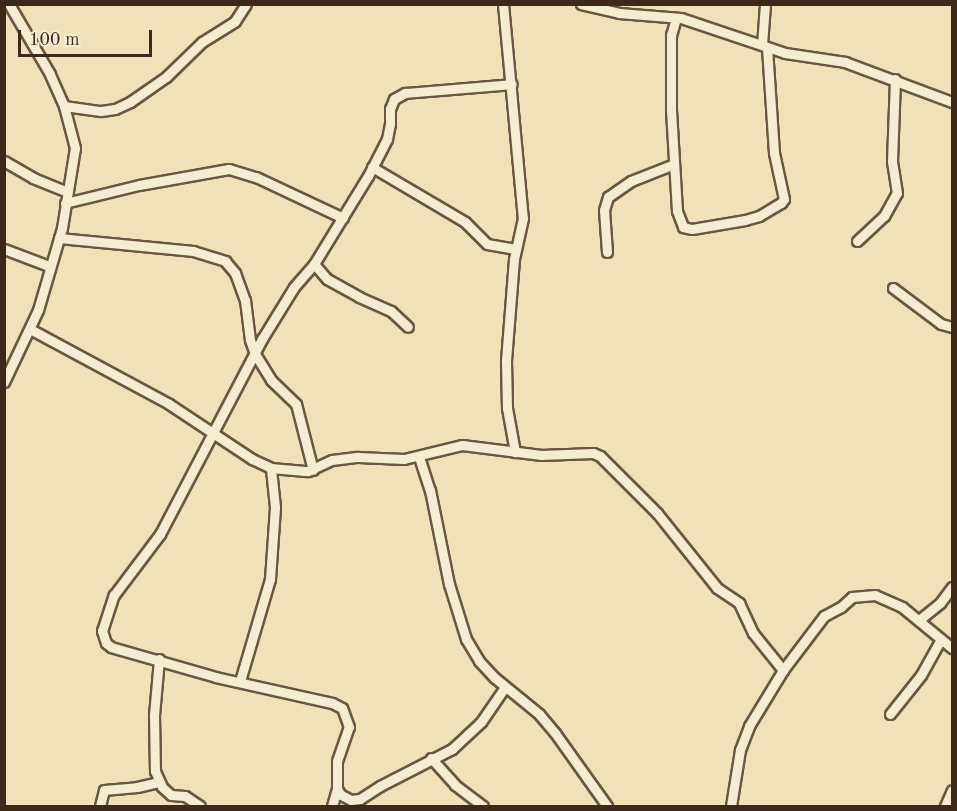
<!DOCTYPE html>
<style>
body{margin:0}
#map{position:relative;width:957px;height:811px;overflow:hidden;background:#f0e1b9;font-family:"Old Standard TT",serif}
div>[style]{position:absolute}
.roads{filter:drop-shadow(2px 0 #6a5641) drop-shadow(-2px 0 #6a5641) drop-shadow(0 2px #6a5641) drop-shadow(0 -2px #6a5641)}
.minor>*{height:9px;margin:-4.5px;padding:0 4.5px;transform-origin:4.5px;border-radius:4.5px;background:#f5ecd2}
span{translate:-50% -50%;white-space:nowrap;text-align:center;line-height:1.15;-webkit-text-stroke:6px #f5ecd2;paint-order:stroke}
.frame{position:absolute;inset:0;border:6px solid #3d2819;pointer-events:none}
.scale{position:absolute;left:18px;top:30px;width:134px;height:27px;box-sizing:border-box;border:3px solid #3d2819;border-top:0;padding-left:8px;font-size:18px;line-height:21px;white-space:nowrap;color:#3d2819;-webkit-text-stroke:4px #f5ecd2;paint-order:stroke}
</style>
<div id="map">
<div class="roads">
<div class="minor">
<div style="left:503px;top:4px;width:215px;rotate:84.7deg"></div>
<div style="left:523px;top:218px;width:42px;rotate:102.4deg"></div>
<div style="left:514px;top:259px;width:102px;rotate:94.5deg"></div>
<div style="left:506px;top:361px;width:47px;rotate:88.8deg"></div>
<div style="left:507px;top:408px;width:45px;rotate:79.7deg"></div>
<div style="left:581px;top:4px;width:39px;rotate:13deg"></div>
<div style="left:619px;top:13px;width:62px;rotate:4.6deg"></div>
<div style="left:681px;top:18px;width:110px;rotate:18.6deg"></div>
<div style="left:785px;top:53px;width:61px;rotate:8.5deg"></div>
<div style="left:845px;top:62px;width:114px;rotate:20.5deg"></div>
<div style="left:676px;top:18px;width:18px;rotate:106deg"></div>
<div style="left:671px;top:35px;width:75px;rotate:90deg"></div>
<div style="left:671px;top:110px;width:101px;rotate:86.6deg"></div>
<div style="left:677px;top:211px;width:17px;rotate:69deg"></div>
<div style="left:683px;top:227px;width:9px;rotate:13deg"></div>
<div style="left:692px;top:229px;width:54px;rotate:-9.6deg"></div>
<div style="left:745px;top:220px;width:15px;rotate:-16deg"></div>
<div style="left:759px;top:216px;width:26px;rotate:-31deg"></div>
<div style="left:781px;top:203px;width:5px;rotate:-53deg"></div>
<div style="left:784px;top:199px;width:47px;rotate:-102.3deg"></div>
<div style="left:774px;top:153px;width:106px;rotate:-93.8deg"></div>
<div style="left:762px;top:45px;width:41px;rotate:-85.8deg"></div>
<div style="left:64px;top:106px;width:37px;rotate:8deg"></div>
<div style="left:101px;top:111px;width:14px;rotate:-8deg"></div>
<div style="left:115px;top:109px;width:17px;rotate:-25deg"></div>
<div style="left:130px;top:102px;width:44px;rotate:-34.8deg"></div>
<div style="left:166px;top:77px;width:50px;rotate:-44.2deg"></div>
<div style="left:202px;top:42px;width:39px;rotate:-32deg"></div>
<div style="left:235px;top:21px;width:20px;rotate:-57deg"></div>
<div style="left:4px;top:161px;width:34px;rotate:30deg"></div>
<div style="left:33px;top:178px;width:37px;rotate:22deg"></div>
<div style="left:372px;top:167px;width:108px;rotate:30.6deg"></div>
<div style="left:465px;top:222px;width:31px;rotate:45deg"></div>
<div style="left:487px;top:244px;width:29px;rotate:10deg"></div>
<div style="left:65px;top:203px;width:76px;rotate:-13.7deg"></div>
<div style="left:139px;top:185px;width:91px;rotate:-10.1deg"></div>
<div style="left:229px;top:169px;width:28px;rotate:17deg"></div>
<div style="left:256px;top:177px;width:96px;rotate:25.2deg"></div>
<div style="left:59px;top:238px;width:135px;rotate:5.5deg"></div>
<div style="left:193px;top:251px;width:34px;rotate:17deg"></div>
<div style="left:225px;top:261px;width:16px;rotate:50deg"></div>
<div style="left:235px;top:273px;width:29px;rotate:70deg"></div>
<div style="left:245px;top:300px;width:40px;rotate:82.9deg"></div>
<div style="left:250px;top:340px;width:15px;rotate:70deg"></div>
<div style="left:255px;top:354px;width:31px;rotate:58deg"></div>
<div style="left:271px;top:380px;width:35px;rotate:44deg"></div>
<div style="left:296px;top:404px;width:68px;rotate:75.6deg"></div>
<div style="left:857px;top:241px;width:37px;rotate:-43deg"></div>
<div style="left:884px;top:216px;width:26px;rotate:-61deg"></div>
<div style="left:897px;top:193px;width:32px;rotate:-99deg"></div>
<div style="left:892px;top:161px;width:82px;rotate:-87.9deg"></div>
<div style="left:4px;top:249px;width:48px;rotate:20.7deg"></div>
<div style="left:607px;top:252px;width:42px;rotate:-94.1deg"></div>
<div style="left:604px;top:210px;width:14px;rotate:-73deg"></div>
<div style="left:608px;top:197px;width:28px;rotate:-35deg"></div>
<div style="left:631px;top:181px;width:46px;rotate:-21.6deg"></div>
<div style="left:314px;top:264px;width:20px;rotate:49deg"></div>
<div style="left:327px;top:279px;width:37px;rotate:29deg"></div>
<div style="left:359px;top:297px;width:35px;rotate:24deg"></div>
<div style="left:391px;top:311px;width:23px;rotate:43deg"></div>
<div style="left:893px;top:288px;width:60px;rotate:36.9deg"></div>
<div style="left:941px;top:324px;width:11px;rotate:15deg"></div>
<div style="left:30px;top:329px;width:158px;rotate:28.3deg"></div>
<div style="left:169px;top:404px;width:100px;rotate:33.5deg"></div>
<div style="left:252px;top:459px;width:21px;rotate:25deg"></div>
<div style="left:271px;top:468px;width:37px;rotate:5deg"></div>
<div style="left:308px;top:471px;width:26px;rotate:-25deg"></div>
<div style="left:332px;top:460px;width:26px;rotate:-7deg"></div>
<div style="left:358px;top:457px;width:46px;rotate:2.5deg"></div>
<div style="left:404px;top:459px;width:60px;rotate:-13.6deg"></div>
<div style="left:462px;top:445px;width:80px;rotate:7.2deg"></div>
<div style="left:541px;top:455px;width:52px;rotate:-2.2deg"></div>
<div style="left:593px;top:453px;width:8px;rotate:23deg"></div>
<div style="left:600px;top:456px;width:81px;rotate:45deg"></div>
<div style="left:657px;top:513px;width:96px;rotate:51.3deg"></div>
<div style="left:717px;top:588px;width:27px;rotate:34deg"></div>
<div style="left:739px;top:603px;width:33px;rotate:65deg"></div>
<div style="left:753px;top:633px;width:48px;rotate:51deg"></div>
<div style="left:4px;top:382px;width:80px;rotate:-64.7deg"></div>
<div style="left:38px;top:310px;width:85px;rotate:-73.7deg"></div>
<div style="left:62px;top:228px;width:81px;rotate:-80.8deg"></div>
<div style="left:75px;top:148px;width:43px;rotate:-104.7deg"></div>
<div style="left:64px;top:106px;width:35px;rotate:-114deg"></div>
<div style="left:50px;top:74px;width:81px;rotate:-120.4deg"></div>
<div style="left:419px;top:457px;width:35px;rotate:72deg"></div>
<div style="left:430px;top:490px;width:96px;rotate:78.6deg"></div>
<div style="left:449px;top:584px;width:58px;rotate:72.8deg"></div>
<div style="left:466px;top:639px;width:26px;rotate:59deg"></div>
<div style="left:479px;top:661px;width:23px;rotate:47deg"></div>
<div style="left:495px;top:678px;width:57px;rotate:39.3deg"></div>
<div style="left:539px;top:714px;width:25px;rotate:50deg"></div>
<div style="left:555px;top:733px;width:90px;rotate:54.5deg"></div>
<div style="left:919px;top:620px;width:27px;rotate:-39deg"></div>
<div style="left:940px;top:603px;width:20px;rotate:-53deg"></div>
<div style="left:159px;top:659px;width:56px;rotate:95.1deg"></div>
<div style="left:154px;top:715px;width:56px;rotate:89deg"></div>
<div style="left:155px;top:771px;width:17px;rotate:66deg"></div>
<div style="left:162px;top:787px;width:12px;rotate:42deg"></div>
<div style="left:171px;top:795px;width:14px;rotate:4deg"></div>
<div style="left:185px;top:796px;width:18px;rotate:34deg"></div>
<div style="left:240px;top:681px;width:106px;rotate:-73.6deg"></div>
<div style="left:270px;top:579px;width:72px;rotate:-86deg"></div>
<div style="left:275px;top:507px;width:39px;rotate:-96deg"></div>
<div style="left:505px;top:687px;width:42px;rotate:124.4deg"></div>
<div style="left:481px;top:722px;width:40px;rotate:137deg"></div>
<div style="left:452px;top:749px;width:81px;rotate:152.8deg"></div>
<div style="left:380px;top:786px;width:24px;rotate:147deg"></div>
<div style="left:360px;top:799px;width:9px;rotate:174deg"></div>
<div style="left:351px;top:800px;width:11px;rotate:-153deg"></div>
<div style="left:341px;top:795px;width:7px;rotate:-124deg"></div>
<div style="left:337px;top:789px;width:28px;rotate:-90deg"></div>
<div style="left:337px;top:761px;width:36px;rotate:-71deg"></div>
<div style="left:349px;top:727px;width:20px;rotate:-110deg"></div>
<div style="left:342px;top:708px;width:11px;rotate:-153deg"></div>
<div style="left:332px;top:703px;width:119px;rotate:-167.4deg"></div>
<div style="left:216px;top:677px;width:109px;rotate:-164.1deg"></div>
<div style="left:111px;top:647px;width:6px;rotate:-141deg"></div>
<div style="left:106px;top:643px;width:13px;rotate:-108deg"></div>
<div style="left:102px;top:631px;width:38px;rotate:-72deg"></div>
<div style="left:114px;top:595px;width:76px;rotate:-53deg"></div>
<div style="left:160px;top:534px;width:220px;rotate:-62.4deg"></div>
<div style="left:262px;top:339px;width:61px;rotate:-58.4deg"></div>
<div style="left:294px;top:287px;width:30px;rotate:-49deg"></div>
<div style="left:314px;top:264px;width:103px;rotate:-58.5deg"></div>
<div style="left:368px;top:176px;width:42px;rotate:-62.8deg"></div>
<div style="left:387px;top:139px;width:15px;rotate:-79deg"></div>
<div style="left:390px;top:124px;width:15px;rotate:-90deg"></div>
<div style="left:390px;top:109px;width:11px;rotate:-68deg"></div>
<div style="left:394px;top:99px;width:13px;rotate:-29deg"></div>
<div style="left:405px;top:93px;width:107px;rotate:-4.8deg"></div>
<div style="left:890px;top:714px;width:50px;rotate:-51.5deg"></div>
<div style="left:921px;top:675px;width:41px;rotate:-60.9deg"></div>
<div style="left:431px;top:758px;width:36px;rotate:48deg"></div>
<div style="left:455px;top:785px;width:35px;rotate:37deg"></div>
<div style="left:100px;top:806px;width:16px;rotate:-76deg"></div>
<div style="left:104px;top:790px;width:33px;rotate:-5deg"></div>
<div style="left:137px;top:787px;width:23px;rotate:-13deg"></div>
<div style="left:332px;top:806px;width:18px;rotate:-74deg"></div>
<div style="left:731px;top:806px;width:57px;rotate:-80.9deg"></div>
<div style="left:740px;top:750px;width:26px;rotate:-69deg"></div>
<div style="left:749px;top:726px;width:66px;rotate:-58.7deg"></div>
<div style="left:783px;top:670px;width:68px;rotate:-52.8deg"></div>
<div style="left:824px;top:616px;width:19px;rotate:-28deg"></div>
<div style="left:841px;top:607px;width:15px;rotate:-42deg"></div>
<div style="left:852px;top:597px;width:23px;rotate:-5deg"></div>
<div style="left:875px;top:595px;width:30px;rotate:24deg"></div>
<div style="left:902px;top:607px;width:65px;rotate:39.4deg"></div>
<div style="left:945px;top:806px;width:17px;rotate:-66deg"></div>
</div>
</div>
<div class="frame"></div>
<div class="scale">100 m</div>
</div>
